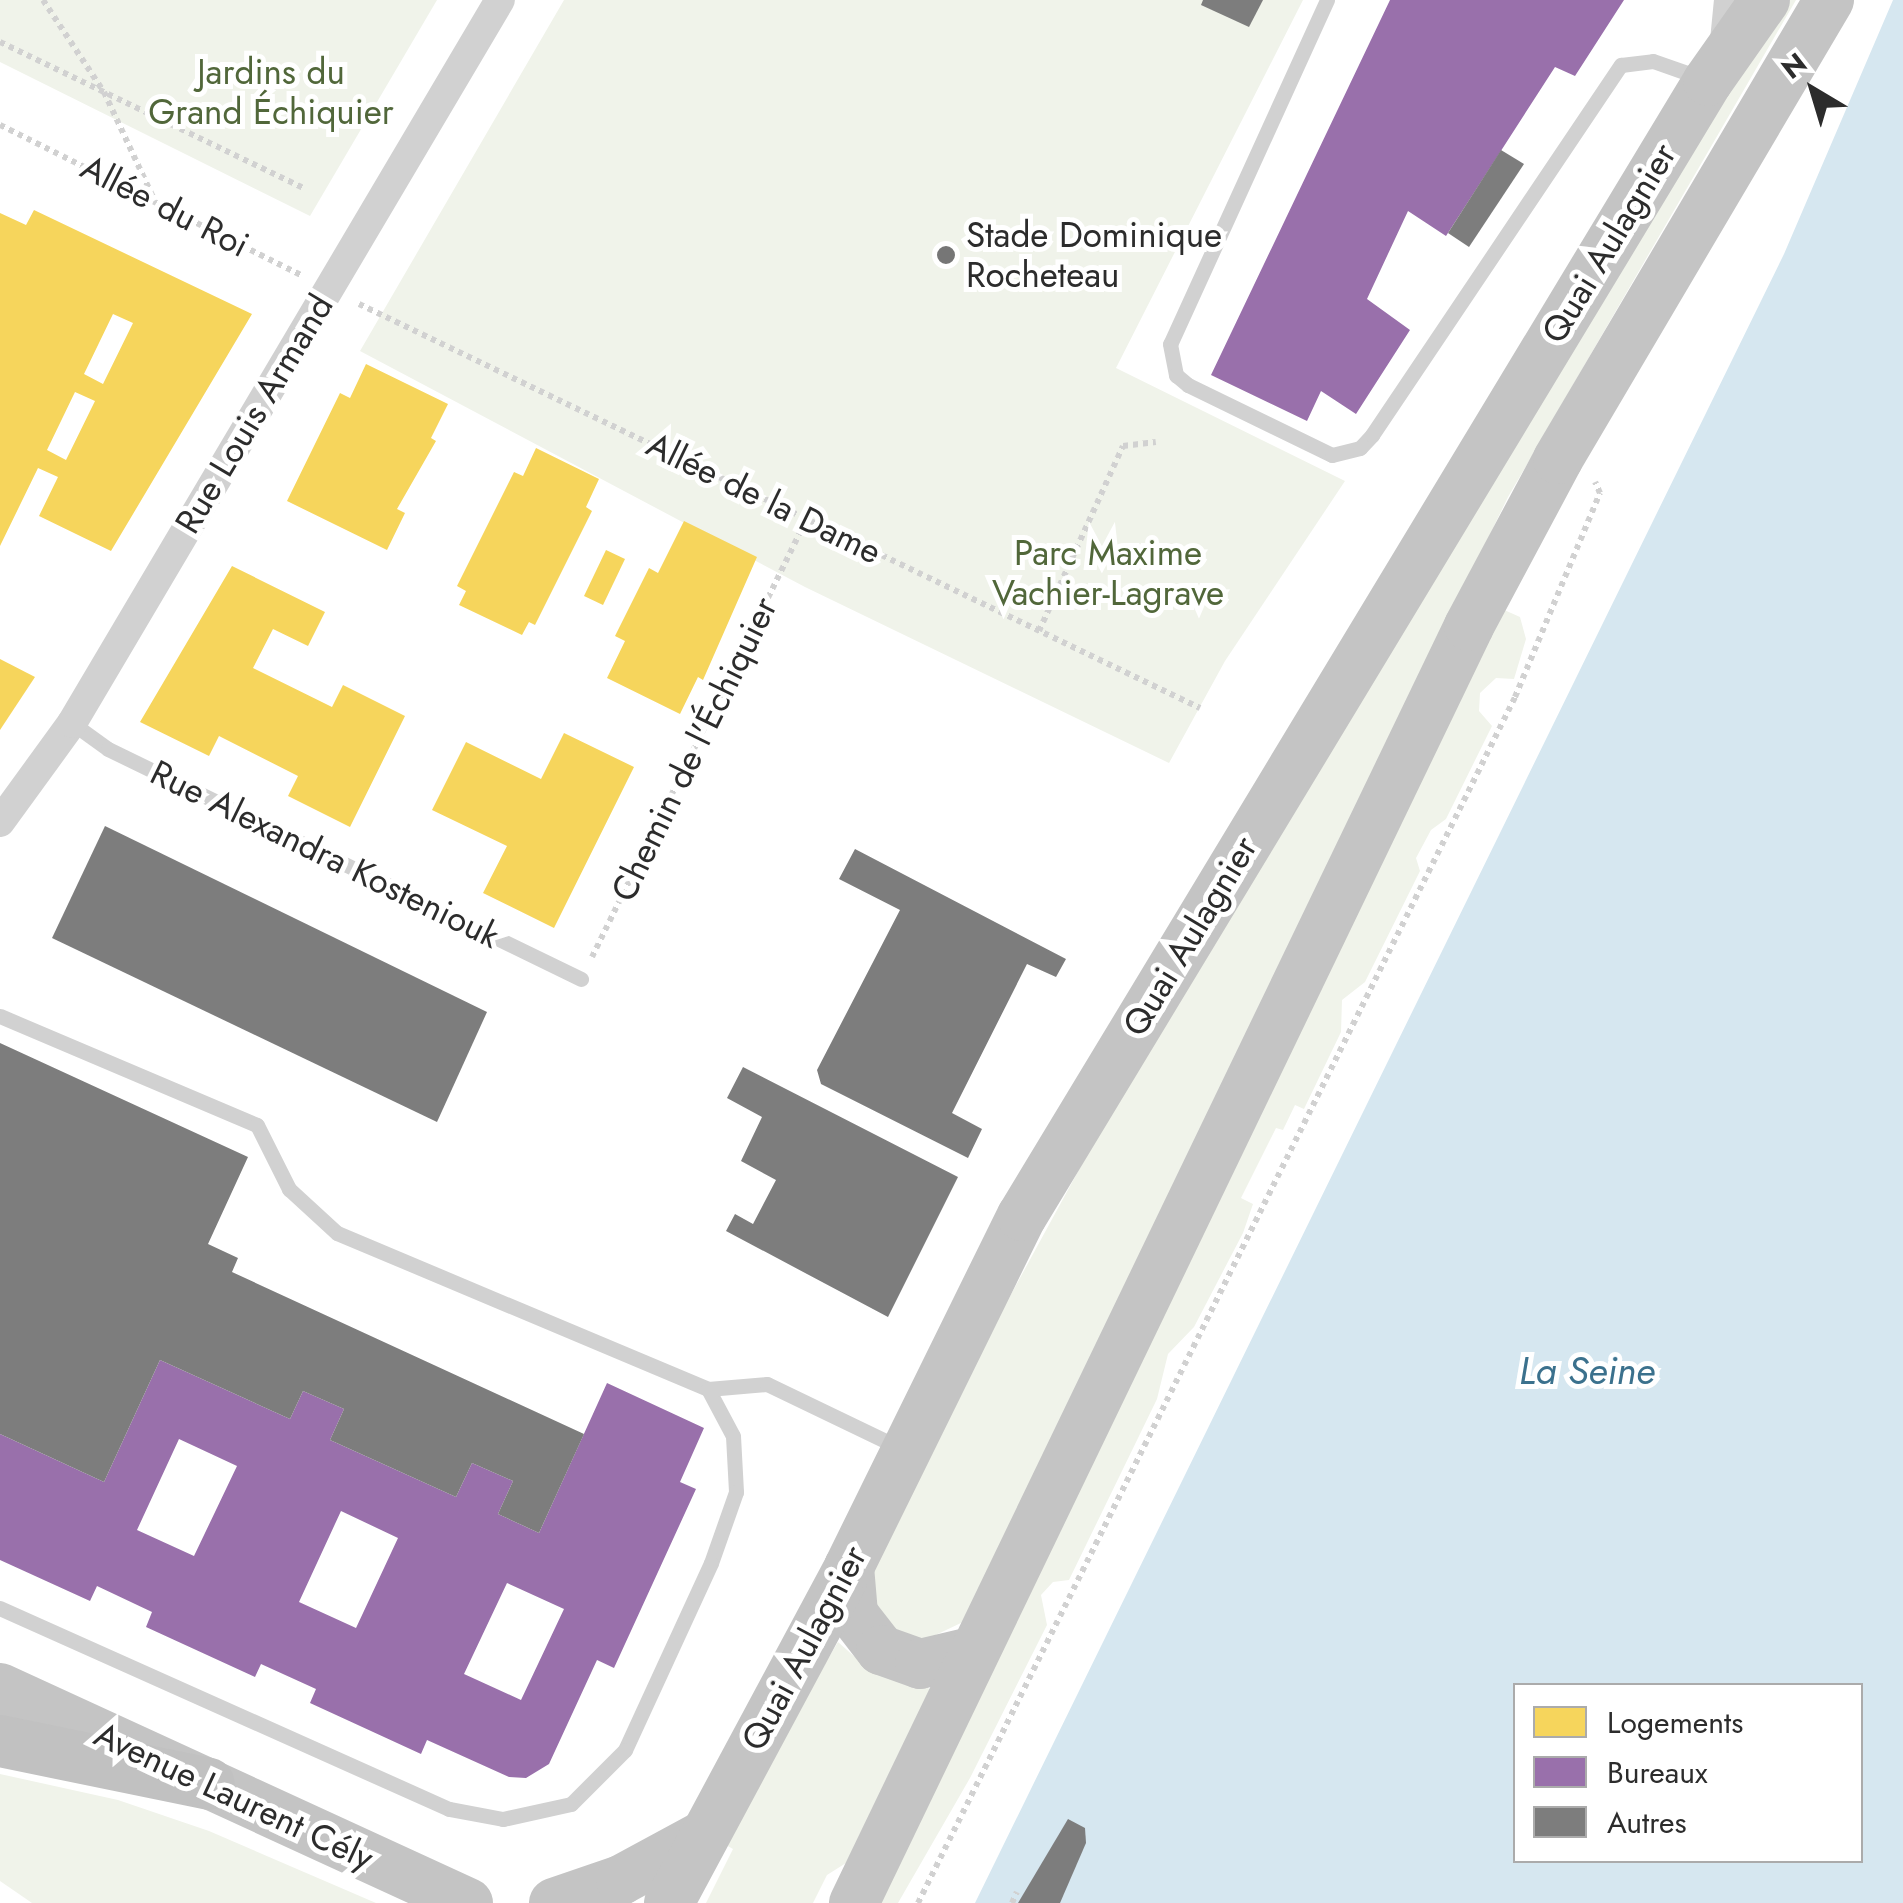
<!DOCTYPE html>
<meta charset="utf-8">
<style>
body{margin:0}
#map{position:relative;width:1903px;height:1903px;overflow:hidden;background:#fff;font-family:Jost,sans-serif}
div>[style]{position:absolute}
.green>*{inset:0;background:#f0f3ea}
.water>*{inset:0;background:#d6e7f0}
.homes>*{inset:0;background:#f6d55c}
.offices>*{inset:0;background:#9970ab}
.building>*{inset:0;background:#7d7d7d}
.path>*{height:6px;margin-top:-3px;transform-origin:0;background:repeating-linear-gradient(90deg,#d1d1d1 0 5px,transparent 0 10px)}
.service>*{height:15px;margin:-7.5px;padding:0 7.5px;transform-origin:7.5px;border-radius:7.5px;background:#d1d1d1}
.minor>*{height:30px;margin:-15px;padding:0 15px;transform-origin:15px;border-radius:15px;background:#d1d1d1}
.primary>*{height:50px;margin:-25px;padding:0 25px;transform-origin:25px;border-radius:25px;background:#c4c4c4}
.trunk>*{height:52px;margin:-26px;padding:0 26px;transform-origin:26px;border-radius:26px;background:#c1c1c1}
.dots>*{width:28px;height:28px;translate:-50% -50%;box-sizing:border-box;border:5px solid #fff;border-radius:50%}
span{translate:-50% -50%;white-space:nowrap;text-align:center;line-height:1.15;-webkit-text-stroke:10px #fff;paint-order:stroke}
.park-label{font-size:35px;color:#51673a}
.street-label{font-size:35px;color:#2c2c2c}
.poi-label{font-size:35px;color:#2c2c2c}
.left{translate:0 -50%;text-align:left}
.water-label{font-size:38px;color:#3b718d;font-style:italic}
.legend{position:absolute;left:1513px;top:1683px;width:350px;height:180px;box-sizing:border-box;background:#fff;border:2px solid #ababab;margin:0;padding:12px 18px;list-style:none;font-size:30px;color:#2c2c2c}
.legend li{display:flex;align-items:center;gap:20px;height:50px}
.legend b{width:50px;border:2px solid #ababab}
.north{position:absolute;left:1763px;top:40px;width:100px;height:100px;-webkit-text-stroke:8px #fff;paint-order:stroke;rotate:322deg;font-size:28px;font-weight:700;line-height:40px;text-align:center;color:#2c2c2c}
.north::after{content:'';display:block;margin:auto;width:35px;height:45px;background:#2c2c2c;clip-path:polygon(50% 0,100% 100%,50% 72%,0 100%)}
</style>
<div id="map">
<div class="green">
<div style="clip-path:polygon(0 0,437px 0,310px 216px,0 62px)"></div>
<div style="clip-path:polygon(564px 0,1303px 0,1116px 368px,1345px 481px,1225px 661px,1169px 763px,805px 587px,360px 351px)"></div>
<div style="clip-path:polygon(1786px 0,1796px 0,1508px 497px,963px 1622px,923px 1641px,890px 1631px,866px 1587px,966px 1377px,1081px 1166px,1244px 885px)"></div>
<div style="clip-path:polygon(1502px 609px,1520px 617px,1526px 639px,1514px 679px,1496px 678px,1480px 693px,1479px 711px,1492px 726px,1446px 819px,1431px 830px,1416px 858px,1420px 871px,1365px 982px,1342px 1000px,1341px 1032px,1304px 1109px,1295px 1105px,1283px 1130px,1276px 1128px,1241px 1198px,1253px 1204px,1243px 1233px,1194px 1327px,1168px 1354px,1157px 1399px,1069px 1580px,1053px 1582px,1041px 1595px,1047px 1625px,970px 1778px,898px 1903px,875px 1903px)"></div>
<div style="clip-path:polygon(838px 1642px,856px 1658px,930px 1689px,846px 1863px,827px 1875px,813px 1903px,706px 1903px,733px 1849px,719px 1841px)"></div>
<div style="clip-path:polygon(0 1774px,118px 1800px,209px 1831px,376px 1903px,32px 1903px,0 1881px)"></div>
</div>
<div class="water">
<div style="clip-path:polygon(evenodd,1893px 0,1903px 0,1903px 1903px,975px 1903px,1784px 254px,1893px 0,1516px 1686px,1860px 1686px,1860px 1860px,1516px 1860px,1516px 1686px)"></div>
</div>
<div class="homes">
<div style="clip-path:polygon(evenodd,34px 210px,252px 314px,111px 551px,39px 516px,58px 477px,38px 468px,0 546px,0 213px,26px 225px,34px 210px,113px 314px,133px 323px,103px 384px,84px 374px,113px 314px,34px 210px,75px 392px,95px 401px,66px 460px,47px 450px,75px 392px)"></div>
<div style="clip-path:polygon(366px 364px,448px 404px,431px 438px,436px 441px,397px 509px,405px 513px,387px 550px,287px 501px,340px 393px,350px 398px)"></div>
<div style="clip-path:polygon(536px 448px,599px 479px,586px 507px,592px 511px,535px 625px,529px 622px,522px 635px,459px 605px,466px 591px,457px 586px,514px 472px,523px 476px)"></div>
<div style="clip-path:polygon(684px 521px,757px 557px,703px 680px,698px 677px,680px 714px,607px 678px,625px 641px,615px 636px,649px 568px,658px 573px)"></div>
<div style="clip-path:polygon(606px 550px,625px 559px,603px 605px,584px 596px)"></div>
<div style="clip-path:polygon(232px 566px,325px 612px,308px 646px,273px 629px,253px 668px,332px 707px,343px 685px,405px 716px,350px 827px,288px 796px,298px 776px,219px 736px,209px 756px,140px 722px)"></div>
<div style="clip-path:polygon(0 659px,35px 677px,0 730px)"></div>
<div style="clip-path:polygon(564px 733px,634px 767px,554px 928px,483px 893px,507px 846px,432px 810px,466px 742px,541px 779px)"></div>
</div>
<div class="offices">
<div style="clip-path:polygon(1390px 0,1624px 0,1575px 76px,1555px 67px,1446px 236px,1408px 211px,1367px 299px,1410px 330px,1356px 414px,1321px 391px,1307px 421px,1211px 375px)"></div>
<div style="clip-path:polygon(evenodd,160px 1360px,290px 1419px,303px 1391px,344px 1409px,330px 1440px,456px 1497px,472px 1463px,513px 1481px,498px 1514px,539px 1533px,607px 1383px,704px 1428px,680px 1482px,696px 1489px,614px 1668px,597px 1660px,549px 1764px,526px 1778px,509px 1777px,427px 1740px,421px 1754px,310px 1703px,316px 1689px,261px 1664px,255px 1677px,146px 1627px,152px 1612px,97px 1586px,90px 1601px,0 1560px,0 1434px,104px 1482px,160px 1360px,179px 1439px,237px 1466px,194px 1556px,137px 1530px,179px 1439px,160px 1360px,341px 1511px,398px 1538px,356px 1628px,299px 1602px,341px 1511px,160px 1360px,507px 1583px,564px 1609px,521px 1700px,464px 1674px,507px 1583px)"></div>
</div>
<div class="building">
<div style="clip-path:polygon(1203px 0,1263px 0,1249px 27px,1201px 5px)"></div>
<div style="clip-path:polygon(1501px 150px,1524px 164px,1469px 247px,1448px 233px)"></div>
<div style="clip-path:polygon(105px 826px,487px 1012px,437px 1122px,52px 938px)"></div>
<div style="clip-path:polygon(855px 849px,1066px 959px,1056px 977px,1027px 964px,952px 1113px,982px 1129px,968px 1158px,821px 1084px,817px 1070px,900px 910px,839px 879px)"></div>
<div style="clip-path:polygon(0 1043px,248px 1157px,208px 1244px,238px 1258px,232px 1272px,584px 1434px,539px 1533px,498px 1514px,513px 1481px,472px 1463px,456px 1497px,330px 1440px,344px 1409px,303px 1391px,290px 1419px,160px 1360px,104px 1482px,0 1434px)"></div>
<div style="clip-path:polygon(743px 1067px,958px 1177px,888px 1317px,726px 1231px,735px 1214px,753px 1224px,776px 1180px,741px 1161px,762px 1117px,727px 1098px)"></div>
<div style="clip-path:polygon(1068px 1819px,1085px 1828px,1086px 1843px,1060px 1903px,1018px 1903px)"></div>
</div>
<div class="path">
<div style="left:43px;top:0;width:110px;rotate:56.5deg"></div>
<div style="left:104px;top:92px;width:118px;rotate:65deg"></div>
<div style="left:0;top:42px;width:339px;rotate:25.7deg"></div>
<div style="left:0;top:125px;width:339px;rotate:26.5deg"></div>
<div style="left:359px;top:304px;width:933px;rotate:25.66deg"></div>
<div style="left:1039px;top:631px;width:203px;rotate:-65.6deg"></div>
<div style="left:1123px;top:446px;width:33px;rotate:-7deg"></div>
<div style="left:592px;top:957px;width:489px;rotate:-63.9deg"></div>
<div style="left:918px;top:1903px;width:1346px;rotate:-63.66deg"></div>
<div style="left:1515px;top:697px;width:221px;rotate:-67.4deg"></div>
<div style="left:1600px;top:493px;width:12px;rotate:-114deg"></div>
<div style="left:1012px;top:1903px;width:12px;rotate:-66deg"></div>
</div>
<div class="service">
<div style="left:1327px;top:0;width:378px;rotate:114.5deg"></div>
<div style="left:1170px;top:344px;width:32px;rotate:79deg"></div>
<div style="left:1176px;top:375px;width:16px;rotate:40deg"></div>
<div style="left:1188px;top:385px;width:160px;rotate:25.9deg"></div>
<div style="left:1332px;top:455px;width:29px;rotate:-14deg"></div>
<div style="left:1360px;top:448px;width:18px;rotate:-47deg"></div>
<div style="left:1372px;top:435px;width:446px;rotate:-56.1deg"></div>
<div style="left:1621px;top:65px;width:32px;rotate:-7deg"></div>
<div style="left:1653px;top:61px;width:54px;rotate:19.4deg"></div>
<div style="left:72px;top:723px;width:44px;rotate:35.8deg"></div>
<div style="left:108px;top:749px;width:526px;rotate:25.93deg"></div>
<div style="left:0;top:1016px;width:279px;rotate:23deg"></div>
<div style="left:257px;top:1125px;width:72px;rotate:63.4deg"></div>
<div style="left:289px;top:1189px;width:65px;rotate:42.5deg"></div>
<div style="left:337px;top:1233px;width:402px;rotate:22.8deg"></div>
<div style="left:708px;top:1389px;width:53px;rotate:62deg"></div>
<div style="left:733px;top:1436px;width:56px;rotate:86.9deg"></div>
<div style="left:736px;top:1492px;width:75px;rotate:109.4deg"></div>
<div style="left:711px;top:1563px;width:206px;rotate:114.7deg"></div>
<div style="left:625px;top:1750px;width:76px;rotate:135deg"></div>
<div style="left:571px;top:1804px;width:70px;rotate:167.6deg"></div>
<div style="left:503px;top:1819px;width:55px;rotate:-169.5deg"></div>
<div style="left:449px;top:1809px;width:492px;rotate:-155.9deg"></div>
<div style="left:708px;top:1389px;width:59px;rotate:-4.8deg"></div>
<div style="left:767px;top:1384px;width:150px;rotate:25.7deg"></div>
</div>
<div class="minor">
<div style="left:1724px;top:51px;width:51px;rotate:-84.4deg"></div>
<div style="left:0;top:822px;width:122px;rotate:-54deg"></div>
<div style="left:72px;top:723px;width:840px;rotate:-59.38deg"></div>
</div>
<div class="primary">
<div style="left:849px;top:1567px;width:47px;rotate:85.1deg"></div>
<div style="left:853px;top:1614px;width:46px;rotate:52.1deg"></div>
<div style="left:881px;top:1650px;width:41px;rotate:19.7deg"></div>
<div style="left:920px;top:1664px;width:52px;rotate:-13.2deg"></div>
<div style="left:0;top:1688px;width:515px;rotate:24.67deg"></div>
<div style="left:554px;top:1903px;width:71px;rotate:-18.9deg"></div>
<div style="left:621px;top:1880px;width:92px;rotate:-28.5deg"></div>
<div style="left:669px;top:1903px;width:381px;rotate:-61.8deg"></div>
<div style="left:849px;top:1567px;width:391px;rotate:-63.8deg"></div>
<div style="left:1022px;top:1216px;width:1326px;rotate:-58.85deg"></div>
<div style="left:1708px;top:81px;width:99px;rotate:-54.9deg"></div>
<div style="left:854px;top:1903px;width:1417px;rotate:-64.28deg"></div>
<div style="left:1469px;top:626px;width:189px;rotate:-61.9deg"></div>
<div style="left:1558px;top:459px;width:533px;rotate:-59.44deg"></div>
</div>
<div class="trunk">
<div style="left:0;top:1741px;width:213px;rotate:11.6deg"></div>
</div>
<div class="dots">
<div style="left:946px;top:255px;background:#767676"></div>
</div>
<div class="park-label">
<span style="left:271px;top:92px">Jardins du<br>Grand Échiquier</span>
<span style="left:1108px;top:573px">Parc Maxime<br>Vachier-Lagrave</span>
</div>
<div class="street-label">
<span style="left:165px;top:206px;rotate:27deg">Allée du Roi</span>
<span style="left:1609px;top:243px;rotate:-59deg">Quai Aulagnier</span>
<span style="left:254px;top:414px;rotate:-59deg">Rue Louis Armand</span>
<span style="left:764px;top:498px;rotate:26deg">Allée de la Dame</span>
<span style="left:694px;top:749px;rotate:-64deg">Chemin de l'Échiquier</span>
<span style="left:325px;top:854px;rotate:26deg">Rue Alexandra Kosteniouk</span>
<span style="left:1190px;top:936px;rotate:-59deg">Quai Aulagnier</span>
<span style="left:804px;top:1648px;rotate:-62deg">Quai Aulagnier</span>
<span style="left:234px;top:1796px;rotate:25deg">Avenue Laurent Cély</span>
</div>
<div class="poi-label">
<span class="left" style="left:966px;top:255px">Stade Dominique<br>Rocheteau</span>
</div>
<div class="water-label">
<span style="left:1587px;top:1371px">La Seine</span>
</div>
<ul class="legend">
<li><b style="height:28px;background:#f6d55c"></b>Logements</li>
<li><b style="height:28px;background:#9970ab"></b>Bureaux</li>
<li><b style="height:28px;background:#7d7d7d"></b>Autres</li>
</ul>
<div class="north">N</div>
</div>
